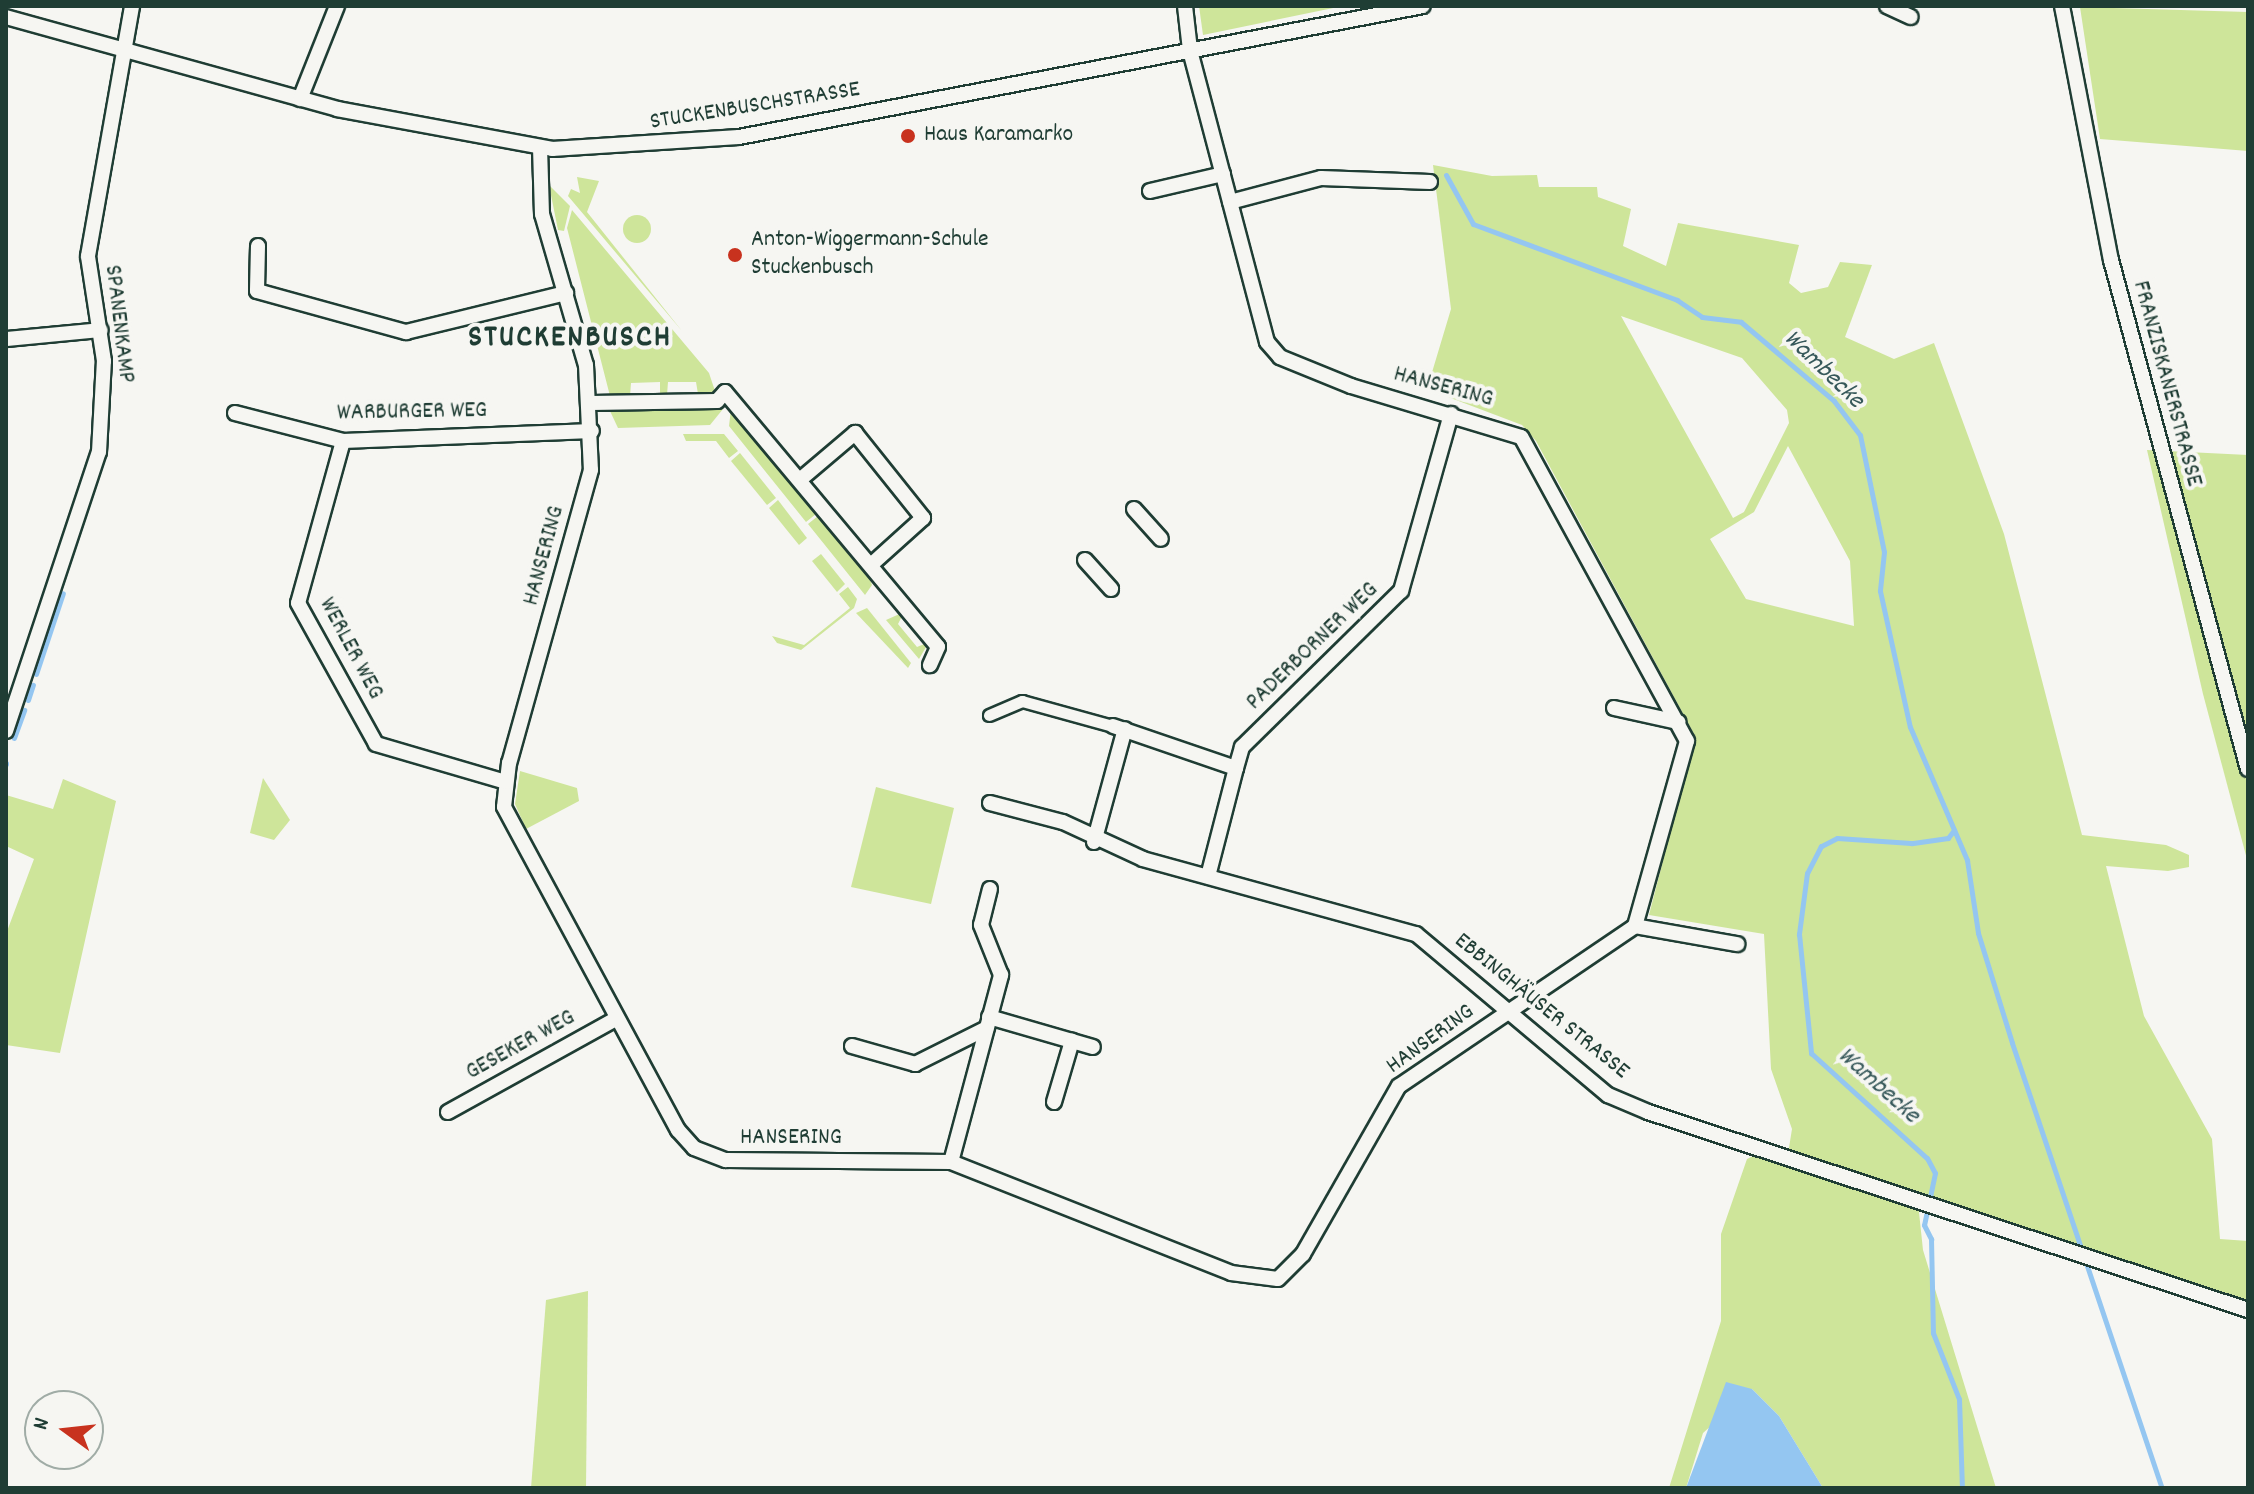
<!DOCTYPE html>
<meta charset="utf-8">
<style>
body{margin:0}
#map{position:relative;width:2254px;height:1494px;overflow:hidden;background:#f6f6f2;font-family:Dekko,sans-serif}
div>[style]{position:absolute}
.green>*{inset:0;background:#cee59a}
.round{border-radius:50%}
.water>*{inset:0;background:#94c6f1}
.stream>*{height:5px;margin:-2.5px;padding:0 2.5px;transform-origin:2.5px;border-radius:2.5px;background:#94c6f1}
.roads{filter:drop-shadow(2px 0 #1f3d34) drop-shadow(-2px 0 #1f3d34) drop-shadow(0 2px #1f3d34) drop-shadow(0 -2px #1f3d34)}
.pedestrian>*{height:11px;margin:-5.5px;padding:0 5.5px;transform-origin:5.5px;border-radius:5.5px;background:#f6f6f2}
.minor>*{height:14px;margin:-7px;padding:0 7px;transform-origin:7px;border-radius:7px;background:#f6f6f2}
.dots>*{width:22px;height:22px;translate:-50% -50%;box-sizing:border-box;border:4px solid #f6f6f2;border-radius:50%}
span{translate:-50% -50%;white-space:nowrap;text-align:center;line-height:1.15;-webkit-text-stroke:8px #f6f6f2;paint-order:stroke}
.street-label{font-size:24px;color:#1f3d34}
.poi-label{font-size:24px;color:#1f3d34}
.left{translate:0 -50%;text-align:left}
.water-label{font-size:26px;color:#36585a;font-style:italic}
.district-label{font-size:32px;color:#1f3d34;font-weight:700;letter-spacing:2px}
.frame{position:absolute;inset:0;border:8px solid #1f3d34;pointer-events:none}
.north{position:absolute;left:24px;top:1390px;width:80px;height:80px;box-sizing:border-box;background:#f6f6f2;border:2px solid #a0aca6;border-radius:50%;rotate:285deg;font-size:22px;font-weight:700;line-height:32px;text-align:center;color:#1f3d34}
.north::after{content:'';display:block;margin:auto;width:28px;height:36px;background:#c8321e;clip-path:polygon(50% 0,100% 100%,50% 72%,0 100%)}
</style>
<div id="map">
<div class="green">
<div style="clip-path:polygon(1199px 6px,1343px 6px,1203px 35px)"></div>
<div style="clip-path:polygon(2080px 7px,2248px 12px,2248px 151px,2100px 139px)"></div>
<div style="clip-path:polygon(evenodd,1433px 165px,1492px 176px,1537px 175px,1539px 187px,1597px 187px,1598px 197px,1631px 209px,1623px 246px,1666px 266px,1678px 223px,1799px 245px,1789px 283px,1801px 293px,1828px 287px,1840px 262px,1872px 265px,1845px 337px,1894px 359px,1934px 343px,2004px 534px,2082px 835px,2166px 845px,2189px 855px,2189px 867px,2168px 871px,2106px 866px,2144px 1016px,2212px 1139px,2220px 1239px,2248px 1241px,2248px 1318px,2214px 1300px,1918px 1203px,1923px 1250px,1996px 1488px,1823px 1488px,1779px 1416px,1752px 1389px,1703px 1433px,1686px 1488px,1669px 1488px,1721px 1321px,1721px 1234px,1747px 1159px,1757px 1154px,1787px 1160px,1792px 1129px,1771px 1069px,1764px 934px,1649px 915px,1695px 736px,1536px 441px,1522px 425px,1427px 389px,1451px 309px,1433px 165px,1621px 316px,1742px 358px,1787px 410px,1789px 423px,1744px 512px,1733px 518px,1621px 316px,1433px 165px,1788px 446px,1850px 561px,1854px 626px,1746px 599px,1710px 539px,1754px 512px,1788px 446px)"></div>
<div style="clip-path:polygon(577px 177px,599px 181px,587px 212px,682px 331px,568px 196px,571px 189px,580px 193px)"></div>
<div style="clip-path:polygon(549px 185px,570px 206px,564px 231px,558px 230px)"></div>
<div style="clip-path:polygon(572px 210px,709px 373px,716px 394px,698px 394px,696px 382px,668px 382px,667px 395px,660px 395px,660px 382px,631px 383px,630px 396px,610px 396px,567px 228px)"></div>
<div class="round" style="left:623px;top:215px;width:28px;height:28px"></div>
<div style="clip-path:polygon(723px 409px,710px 425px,618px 428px,610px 411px)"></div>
<div style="clip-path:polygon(731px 409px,779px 470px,798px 482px,816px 514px,806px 522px,729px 426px)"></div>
<div style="clip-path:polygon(683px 434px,724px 434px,738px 451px,729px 458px,716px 441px,686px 441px)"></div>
<div style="clip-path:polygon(2147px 450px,2248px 455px,2248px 863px,2203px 694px)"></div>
<div style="clip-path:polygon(740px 453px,776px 498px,767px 505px,731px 461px)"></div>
<div style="clip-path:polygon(778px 500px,807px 538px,799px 545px,769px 508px)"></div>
<div style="clip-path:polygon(818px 516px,852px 559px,864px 563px,872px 585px,865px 595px,808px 524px)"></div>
<div style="clip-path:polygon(821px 554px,845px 584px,837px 592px,812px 561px)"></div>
<div style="clip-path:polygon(848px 587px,857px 599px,854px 608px,801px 650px,777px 643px,772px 636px,804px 645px,850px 608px,839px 594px)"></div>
<div style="clip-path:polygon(867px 608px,911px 663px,908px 668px,856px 613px)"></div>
<div style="clip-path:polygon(904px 612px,898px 624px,917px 647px,929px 642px,919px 659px,886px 620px)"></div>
<div style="clip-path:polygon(520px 771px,577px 788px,579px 801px,526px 829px,515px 804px)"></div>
<div style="clip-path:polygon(263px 778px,290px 820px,274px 840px,250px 833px)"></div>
<div style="clip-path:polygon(63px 779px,116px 801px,60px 1053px,6px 1045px,6px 934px,34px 859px,6px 846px,6px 795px,53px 809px)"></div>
<div style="clip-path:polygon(876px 787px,954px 808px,931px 904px,851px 887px)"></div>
<div style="clip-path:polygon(588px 1291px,586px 1488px,531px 1488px,546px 1300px)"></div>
</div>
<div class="water">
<div style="clip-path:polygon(1726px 1382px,1752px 1389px,1779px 1416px,1823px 1488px,1686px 1488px)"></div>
</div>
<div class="stream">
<div style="left:1446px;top:175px;width:56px;rotate:61.1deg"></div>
<div style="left:1473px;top:224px;width:218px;rotate:20.4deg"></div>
<div style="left:1677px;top:300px;width:30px;rotate:34deg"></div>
<div style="left:1702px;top:317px;width:39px;rotate:7deg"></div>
<div style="left:1741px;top:322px;width:122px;rotate:40.3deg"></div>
<div style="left:1834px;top:401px;width:43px;rotate:52.6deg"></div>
<div style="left:1860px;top:435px;width:119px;rotate:78.4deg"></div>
<div style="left:1884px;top:552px;width:39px;rotate:96deg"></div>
<div style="left:1880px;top:591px;width:139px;rotate:77.6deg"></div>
<div style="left:1910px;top:727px;width:145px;rotate:66.8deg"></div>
<div style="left:1967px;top:860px;width:74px;rotate:81.4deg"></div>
<div style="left:1978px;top:933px;width:115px;rotate:72.8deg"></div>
<div style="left:2012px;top:1043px;width:470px;rotate:71.4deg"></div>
<div style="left:36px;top:674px;width:85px;rotate:-71.6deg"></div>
<div style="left:28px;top:700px;width:16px;rotate:-72deg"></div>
<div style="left:14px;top:738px;width:30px;rotate:-70deg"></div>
<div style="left:6px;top:764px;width:1px;rotate:-90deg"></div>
<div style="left:1954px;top:830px;width:10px;rotate:127deg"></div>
<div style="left:1948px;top:838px;width:37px;rotate:172deg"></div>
<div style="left:1911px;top:843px;width:74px;rotate:-176.1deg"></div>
<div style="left:1837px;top:838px;width:18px;rotate:153deg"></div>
<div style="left:1821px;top:846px;width:30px;rotate:117deg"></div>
<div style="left:1807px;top:873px;width:62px;rotate:97.5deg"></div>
<div style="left:1799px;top:934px;width:120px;rotate:84.2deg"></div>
<div style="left:1811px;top:1053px;width:156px;rotate:42.2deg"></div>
<div style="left:1927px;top:1158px;width:17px;rotate:62deg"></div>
<div style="left:1935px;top:1173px;width:53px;rotate:101.9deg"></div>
<div style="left:1924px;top:1225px;width:16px;rotate:63deg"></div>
<div style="left:1931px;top:1239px;width:94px;rotate:88.8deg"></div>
<div style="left:1933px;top:1333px;width:71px;rotate:68.5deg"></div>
<div style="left:1959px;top:1399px;width:89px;rotate:88.1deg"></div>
</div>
<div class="roads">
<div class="pedestrian">
<div style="left:989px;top:715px;width:36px;rotate:-23deg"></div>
<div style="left:1022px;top:701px;width:94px;rotate:15.4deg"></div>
</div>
<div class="minor">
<div style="left:1887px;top:6px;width:26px;rotate:25deg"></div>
<div style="left:2062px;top:6px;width:259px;rotate:79.1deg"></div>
<div style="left:2111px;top:260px;width:527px;rotate:74.94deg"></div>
<div style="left:6px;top:17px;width:344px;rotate:15.5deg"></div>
<div style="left:337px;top:109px;width:219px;rotate:10.5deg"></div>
<div style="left:552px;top:149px;width:187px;rotate:-3.7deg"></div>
<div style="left:739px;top:137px;width:696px;rotate:-10.84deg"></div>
<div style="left:300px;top:99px;width:100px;rotate:-68.3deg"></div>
<div style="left:540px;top:147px;width:67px;rotate:88.3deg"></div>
<div style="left:542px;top:214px;width:157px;rotate:73.8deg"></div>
<div style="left:586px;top:365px;width:105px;rotate:87.3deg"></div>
<div style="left:591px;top:470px;width:304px;rotate:105.6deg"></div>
<div style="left:509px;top:763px;width:44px;rotate:96.5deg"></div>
<div style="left:504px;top:807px;width:367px;rotate:61.7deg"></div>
<div style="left:678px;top:1130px;width:24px;rotate:48deg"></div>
<div style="left:694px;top:1148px;width:34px;rotate:21deg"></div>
<div style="left:726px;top:1160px;width:225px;rotate:0.5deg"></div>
<div style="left:951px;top:1162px;width:301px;rotate:21.6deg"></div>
<div style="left:1231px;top:1273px;width:47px;rotate:7.3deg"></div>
<div style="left:1278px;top:1279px;width:35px;rotate:-45deg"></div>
<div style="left:1303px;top:1254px;width:193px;rotate:-60.3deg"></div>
<div style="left:1399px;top:1086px;width:285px;rotate:-34.1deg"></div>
<div style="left:1635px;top:926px;width:192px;rotate:-74.3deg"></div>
<div style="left:1687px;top:741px;width:346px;rotate:-118.6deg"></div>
<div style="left:1521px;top:437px;width:177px;rotate:-163.3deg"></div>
<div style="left:1351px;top:386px;width:77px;rotate:-157.8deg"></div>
<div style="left:1280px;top:357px;width:20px;rotate:-131deg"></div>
<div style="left:1267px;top:342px;width:302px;rotate:-104.8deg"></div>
<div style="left:1190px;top:50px;width:44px;rotate:-96.5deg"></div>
<div style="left:1150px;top:191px;width:75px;rotate:-13.1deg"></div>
<div style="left:1230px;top:202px;width:94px;rotate:-14.8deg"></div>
<div style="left:1321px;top:178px;width:109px;rotate:2.1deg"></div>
<div style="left:258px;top:246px;width:45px;rotate:91.3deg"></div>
<div style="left:257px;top:291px;width:155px;rotate:15.4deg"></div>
<div style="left:406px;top:332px;width:165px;rotate:-13.7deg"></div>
<div style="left:6px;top:339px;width:95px;rotate:-5.4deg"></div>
<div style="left:591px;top:403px;width:126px;rotate:-0.9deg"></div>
<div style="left:717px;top:401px;width:12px;rotate:-48deg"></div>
<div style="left:725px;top:392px;width:332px;rotate:50.1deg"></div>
<div style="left:938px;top:647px;width:20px;rotate:114deg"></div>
<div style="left:235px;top:413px;width:112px;rotate:14.5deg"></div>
<div style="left:343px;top:441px;width:249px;rotate:-2.3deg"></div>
<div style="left:343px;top:441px;width:168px;rotate:105.5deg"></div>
<div style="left:298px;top:603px;width:161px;rotate:61deg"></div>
<div style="left:376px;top:744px;width:135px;rotate:16.3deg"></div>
<div style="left:802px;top:478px;width:70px;rotate:-40.3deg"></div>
<div style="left:855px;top:433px;width:109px;rotate:51.3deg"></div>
<div style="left:923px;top:518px;width:67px;rotate:138deg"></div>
<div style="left:1134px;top:509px;width:40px;rotate:48deg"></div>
<div style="left:1085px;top:560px;width:39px;rotate:48deg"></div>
<div style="left:1614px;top:708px;width:66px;rotate:12.3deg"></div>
<div style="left:1113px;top:726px;width:130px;rotate:18.9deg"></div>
<div style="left:1236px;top:768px;width:112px;rotate:104.5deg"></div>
<div style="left:6px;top:731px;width:294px;rotate:-71.6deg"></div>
<div style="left:99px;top:452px;width:91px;rotate:-86.9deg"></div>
<div style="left:104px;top:361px;width:106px;rotate:-98.7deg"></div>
<div style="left:88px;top:256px;width:254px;rotate:-80deg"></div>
<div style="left:1236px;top:768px;width:22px;rotate:-74deg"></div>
<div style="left:1242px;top:747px;width:223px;rotate:-44.5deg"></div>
<div style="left:1401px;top:591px;width:184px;rotate:-74.2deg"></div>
<div style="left:990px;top:803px;width:75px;rotate:14.6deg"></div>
<div style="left:1063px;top:822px;width:88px;rotate:24.8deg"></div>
<div style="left:1143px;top:859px;width:283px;rotate:15.4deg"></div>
<div style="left:1416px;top:934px;width:251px;rotate:40deg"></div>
<div style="left:1608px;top:1095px;width:43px;rotate:23deg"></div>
<div style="left:1648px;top:1112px;width:632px;rotate:18.26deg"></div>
<div style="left:1094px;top:842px;width:117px;rotate:-74.7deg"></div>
<div style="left:1635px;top:926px;width:104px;rotate:10deg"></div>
<div style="left:989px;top:1017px;width:108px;rotate:16.1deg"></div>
<div style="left:852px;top:1046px;width:66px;rotate:15.9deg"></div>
<div style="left:915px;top:1064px;width:80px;rotate:-26.6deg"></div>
<div style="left:1054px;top:1102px;width:64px;rotate:-73.6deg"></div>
<div style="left:448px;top:1112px;width:192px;rotate:-29deg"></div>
<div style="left:951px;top:1162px;width:194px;rotate:-75deg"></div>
<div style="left:1001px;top:975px;width:54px;rotate:-111.8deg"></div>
<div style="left:981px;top:925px;width:37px;rotate:-76deg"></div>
</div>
</div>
<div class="dots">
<div style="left:908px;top:136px;background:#c8321e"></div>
<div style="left:735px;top:255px;background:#c8321e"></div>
</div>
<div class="street-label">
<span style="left:755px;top:107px;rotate:-9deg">STUCKENBUSCHSTRASSE</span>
<span style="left:118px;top:324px;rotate:83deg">SPANENKAMP</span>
<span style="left:2166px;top:384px;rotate:75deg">FRANZISKANERSTRASSE</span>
<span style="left:1443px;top:388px;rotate:15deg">HANSERING</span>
<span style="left:412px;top:413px;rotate:-1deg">WARBURGER WEG</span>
<span style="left:545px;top:556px;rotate:-75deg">HANSERING</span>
<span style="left:1313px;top:647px;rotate:-44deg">PADERBORNER WEG</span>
<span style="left:350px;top:649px;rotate:62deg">WERLER WEG</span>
<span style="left:1541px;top:1007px;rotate:39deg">EBBINGHÄUSER STRASSE</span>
<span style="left:1431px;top:1040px;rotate:-36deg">HANSERING</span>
<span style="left:521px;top:1046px;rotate:-29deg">GESEKER WEG</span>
<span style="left:791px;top:1139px">HANSERING</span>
</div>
<div class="poi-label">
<span class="left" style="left:924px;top:136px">Haus Karamarko</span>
<span class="left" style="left:751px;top:255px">Anton-Wiggermann-Schule<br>Stuckenbusch</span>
</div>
<div class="water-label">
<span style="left:1823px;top:370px;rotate:44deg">Wambecke</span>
<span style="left:1878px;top:1086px;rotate:42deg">Wambecke</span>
</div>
<div class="district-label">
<span style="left:570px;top:339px">STUCKENBUSCH</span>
</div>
<div class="frame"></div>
<div class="north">N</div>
</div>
